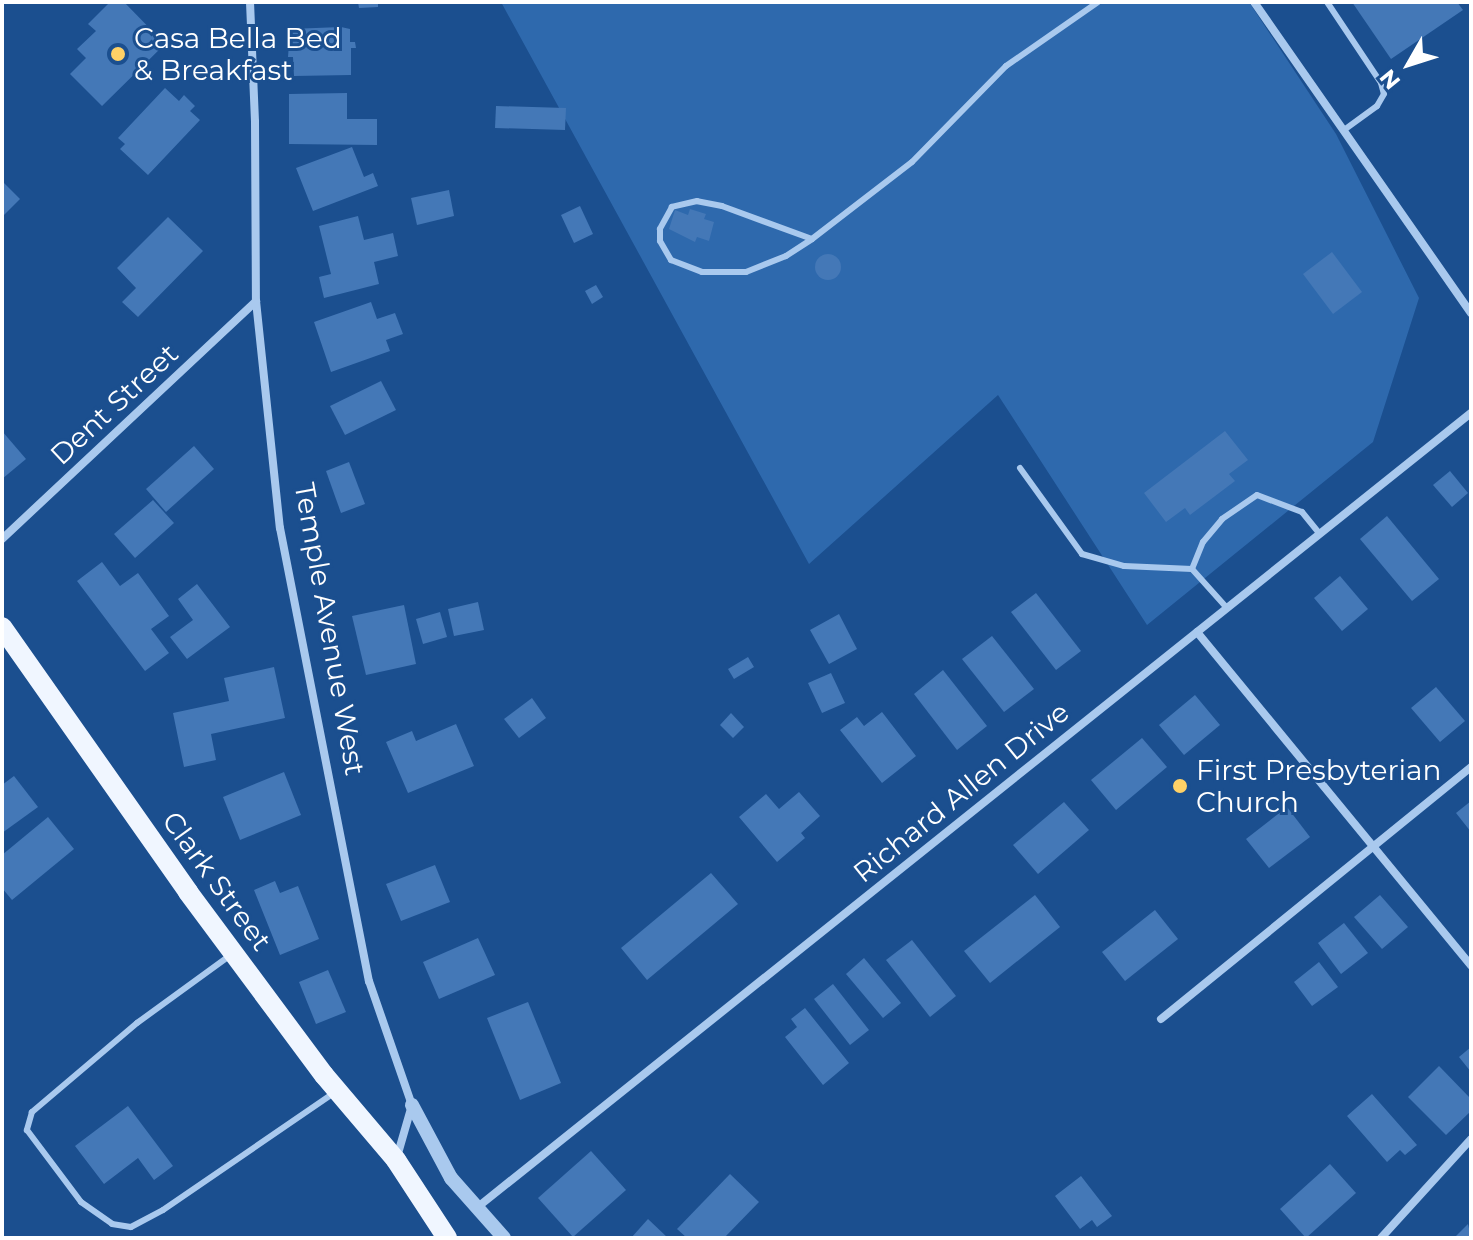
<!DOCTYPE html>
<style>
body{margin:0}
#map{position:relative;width:1473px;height:1240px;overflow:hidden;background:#1b4f8f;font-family:Montserrat,sans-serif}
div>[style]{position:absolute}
.green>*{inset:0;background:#2e69ad}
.building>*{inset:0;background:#4478b7}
.round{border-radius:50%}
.service>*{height:6px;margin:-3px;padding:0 3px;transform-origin:3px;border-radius:3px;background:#a9c9ee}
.minor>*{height:8px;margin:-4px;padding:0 4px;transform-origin:4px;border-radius:4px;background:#a9c9ee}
.tertiary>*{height:14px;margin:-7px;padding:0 7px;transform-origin:7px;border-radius:7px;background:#a9c9ee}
.primary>*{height:20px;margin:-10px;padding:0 10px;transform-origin:10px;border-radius:10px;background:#f0f6ff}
.dots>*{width:22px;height:22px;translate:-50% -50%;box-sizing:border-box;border:4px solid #1b4f8f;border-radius:50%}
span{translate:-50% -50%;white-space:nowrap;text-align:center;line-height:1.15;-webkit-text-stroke:6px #1b4f8f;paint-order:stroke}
.poi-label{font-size:28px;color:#fff}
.left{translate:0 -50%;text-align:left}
.street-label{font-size:28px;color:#fff}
.frame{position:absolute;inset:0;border:4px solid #fff;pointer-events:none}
.north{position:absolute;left:1369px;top:24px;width:80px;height:80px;-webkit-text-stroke:6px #1b4f8f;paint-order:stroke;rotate:231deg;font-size:22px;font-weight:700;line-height:32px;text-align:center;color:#fff}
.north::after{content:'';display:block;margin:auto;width:28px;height:36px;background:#fff;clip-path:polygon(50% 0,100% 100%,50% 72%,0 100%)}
</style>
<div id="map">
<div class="green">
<div style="clip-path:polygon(501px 2px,1249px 2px,1336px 134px,1419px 298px,1373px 442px,1147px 625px,998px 395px,809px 564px)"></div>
</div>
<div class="building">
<div style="clip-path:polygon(110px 2px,124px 2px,165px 44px,102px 106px,70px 74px,86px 58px,77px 49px,96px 31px,88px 24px)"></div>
<div style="clip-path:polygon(358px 2px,378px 2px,378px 7px,359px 8px)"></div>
<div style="clip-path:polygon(1352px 2px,1457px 2px,1463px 10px,1391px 59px)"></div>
<div style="clip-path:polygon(341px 27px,350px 29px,350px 42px,355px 42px,356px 48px,351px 48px,351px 75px,294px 76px,293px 57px,288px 57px,290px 29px)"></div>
<div style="clip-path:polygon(165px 88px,179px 101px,184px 95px,195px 106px,190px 111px,200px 120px,148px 175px,120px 149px,125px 144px,118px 138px)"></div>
<div style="clip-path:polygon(347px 93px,347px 119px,377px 119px,377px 145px,289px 144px,289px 94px)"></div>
<div style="clip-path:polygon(496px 106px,566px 108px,565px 130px,495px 128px)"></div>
<div style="clip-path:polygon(352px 147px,364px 177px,373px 173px,378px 186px,313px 211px,296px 168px)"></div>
<div style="clip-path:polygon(2px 181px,20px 199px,2px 217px)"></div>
<div style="clip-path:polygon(449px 190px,454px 216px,417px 225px,411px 198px)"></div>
<div style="clip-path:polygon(580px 206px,593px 234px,574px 243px,561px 215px)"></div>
<div style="clip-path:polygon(690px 209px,706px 214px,704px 219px,714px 222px,709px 241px,697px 237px,695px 242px,669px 229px,675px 210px,688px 215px)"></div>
<div style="clip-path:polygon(358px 216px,364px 240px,393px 233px,398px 256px,374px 262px,379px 284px,324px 298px,319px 277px,331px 274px,319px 226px)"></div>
<div style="clip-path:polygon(168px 217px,203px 251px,138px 317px,122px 302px,136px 288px,117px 268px)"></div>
<div style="clip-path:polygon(1332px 252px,1362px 292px,1333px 314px,1303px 274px)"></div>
<div class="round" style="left:815px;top:254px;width:26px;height:26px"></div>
<div style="clip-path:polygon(596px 285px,603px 297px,592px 304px,585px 291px)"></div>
<div style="clip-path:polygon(371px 302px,377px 319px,395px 313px,403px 334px,386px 340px,390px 351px,331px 372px,314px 322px)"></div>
<div style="clip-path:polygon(381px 381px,396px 410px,345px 435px,330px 406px)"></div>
<div style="clip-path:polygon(2px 431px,26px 459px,2px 479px)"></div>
<div style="clip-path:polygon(1225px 431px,1248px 460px,1229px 474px,1235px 481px,1190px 515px,1185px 508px,1166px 522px,1144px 493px)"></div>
<div style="clip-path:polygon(194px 446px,214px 469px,166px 512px,146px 489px)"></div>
<div style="clip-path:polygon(349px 462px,365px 504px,341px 513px,326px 471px)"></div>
<div style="clip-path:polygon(1450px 471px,1468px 493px,1452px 507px,1433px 485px)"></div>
<div style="clip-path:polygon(153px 500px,174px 523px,135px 558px,114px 534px)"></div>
<div style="clip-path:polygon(1387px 516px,1439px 579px,1412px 601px,1360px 539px)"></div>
<div style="clip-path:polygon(102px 562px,120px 586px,138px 573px,169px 616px,151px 629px,169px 653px,145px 671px,77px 581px)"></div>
<div style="clip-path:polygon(1340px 576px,1368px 609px,1342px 631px,1314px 598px)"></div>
<div style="clip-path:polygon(197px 584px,230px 627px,187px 659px,170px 637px,193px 620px,178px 599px)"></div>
<div style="clip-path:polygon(1036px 593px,1081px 651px,1056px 670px,1011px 612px)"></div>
<div style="clip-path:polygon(478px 602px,484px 630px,454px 636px,448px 609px)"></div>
<div style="clip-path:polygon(404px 605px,416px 664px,366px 675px,352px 616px)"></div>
<div style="clip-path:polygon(440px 612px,447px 637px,423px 644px,416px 619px)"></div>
<div style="clip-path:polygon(839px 614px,857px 649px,829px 664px,810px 630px)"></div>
<div style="clip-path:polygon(992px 636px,1034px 689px,1004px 712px,962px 659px)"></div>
<div style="clip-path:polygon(748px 657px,754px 667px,734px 679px,728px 669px)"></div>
<div style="clip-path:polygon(274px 667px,285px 718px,211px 734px,216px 760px,184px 767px,173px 713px,229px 701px,224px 678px)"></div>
<div style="clip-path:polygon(943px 670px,987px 726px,957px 750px,914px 694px)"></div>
<div style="clip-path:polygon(831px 673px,845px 703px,822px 713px,808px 683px)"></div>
<div style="clip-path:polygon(1436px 687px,1465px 721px,1440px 742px,1411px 708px)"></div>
<div style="clip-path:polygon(1195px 695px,1220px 725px,1184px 755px,1159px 725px)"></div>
<div style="clip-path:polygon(532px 698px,546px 718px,519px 738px,504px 719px)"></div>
<div style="clip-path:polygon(882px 712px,916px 756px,882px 783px,840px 730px,857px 717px,864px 726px)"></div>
<div style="clip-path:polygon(731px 713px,744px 727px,733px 738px,720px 725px)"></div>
<div style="clip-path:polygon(456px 724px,474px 766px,408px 793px,386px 742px,412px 731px,416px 741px)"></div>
<div style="clip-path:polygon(1142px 738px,1167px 767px,1116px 810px,1091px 780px)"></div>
<div style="clip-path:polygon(284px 772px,301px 815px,240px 840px,223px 797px)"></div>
<div style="clip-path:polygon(14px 776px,38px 807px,2px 833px,2px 785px)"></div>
<div style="clip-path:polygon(799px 792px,820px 816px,801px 833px,805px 838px,777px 862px,739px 817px,766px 794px,779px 809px)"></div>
<div style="clip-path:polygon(1471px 801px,1471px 832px,1456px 813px)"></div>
<div style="clip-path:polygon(1064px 802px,1089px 830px,1038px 874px,1013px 845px)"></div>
<div style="clip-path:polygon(1287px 807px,1310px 837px,1269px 868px,1246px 839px)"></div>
<div style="clip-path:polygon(48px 817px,74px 849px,12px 900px,2px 888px,2px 855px)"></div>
<div style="clip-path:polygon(435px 865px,450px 902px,401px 921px,386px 884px)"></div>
<div style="clip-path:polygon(711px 873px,738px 904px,647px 980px,621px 948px)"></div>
<div style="clip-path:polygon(275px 881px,280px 893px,298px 886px,319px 939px,280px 955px,254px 890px)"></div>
<div style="clip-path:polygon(1035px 895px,1060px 927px,990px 983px,964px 951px)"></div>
<div style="clip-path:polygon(1380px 895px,1408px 927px,1382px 949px,1354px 917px)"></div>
<div style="clip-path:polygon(1155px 910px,1178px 939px,1125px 981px,1102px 952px)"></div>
<div style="clip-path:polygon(1344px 923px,1368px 953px,1341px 974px,1318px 943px)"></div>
<div style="clip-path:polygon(478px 938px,495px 975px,439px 999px,423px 962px)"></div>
<div style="clip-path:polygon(912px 940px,956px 996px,930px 1017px,886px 960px)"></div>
<div style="clip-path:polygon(864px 958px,901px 1003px,883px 1018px,846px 974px)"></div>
<div style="clip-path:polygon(1319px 962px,1338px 987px,1312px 1006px,1294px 982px)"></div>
<div style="clip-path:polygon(328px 970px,346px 1012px,316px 1024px,299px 982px)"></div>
<div style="clip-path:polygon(833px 984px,869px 1030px,850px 1045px,814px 999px)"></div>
<div style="clip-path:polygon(528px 1002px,561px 1083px,520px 1100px,487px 1018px)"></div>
<div style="clip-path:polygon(805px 1008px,849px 1063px,823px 1085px,785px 1037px,797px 1027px,791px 1019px)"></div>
<div style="clip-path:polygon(1471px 1047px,1471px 1072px,1459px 1057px)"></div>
<div style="clip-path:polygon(1439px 1066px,1471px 1099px,1471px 1111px,1446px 1135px,1408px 1097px)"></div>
<div style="clip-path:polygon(1372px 1094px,1417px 1145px,1405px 1155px,1400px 1150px,1387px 1162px,1347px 1116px)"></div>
<div style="clip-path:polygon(128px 1106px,173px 1166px,154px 1180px,138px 1158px,104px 1184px,75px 1146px)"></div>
<div style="clip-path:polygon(591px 1151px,626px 1190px,573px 1237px,538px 1198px)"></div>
<div style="clip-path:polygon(1330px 1164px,1356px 1193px,1306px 1238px,1280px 1209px)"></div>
<div style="clip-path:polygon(730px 1174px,759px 1202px,724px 1238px,687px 1238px,677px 1229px)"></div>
<div style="clip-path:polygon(1081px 1176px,1112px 1216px,1097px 1227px,1092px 1220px,1080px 1229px,1055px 1196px)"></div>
<div style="clip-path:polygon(648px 1219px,668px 1238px,631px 1238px)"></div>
<div style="clip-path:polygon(1468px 1224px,1471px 1238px,1454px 1238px)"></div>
</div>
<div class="service">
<div style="left:1327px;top:2px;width:97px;rotate:56.3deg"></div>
<div style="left:1381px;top:83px;width:11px;rotate:75deg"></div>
<div style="left:1384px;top:94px;width:14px;rotate:120deg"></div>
<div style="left:1377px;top:106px;width:41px;rotate:144deg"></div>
<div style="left:812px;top:239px;width:96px;rotate:-159.9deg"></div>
<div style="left:722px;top:206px;width:25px;rotate:-169deg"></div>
<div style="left:697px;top:201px;width:26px;rotate:167deg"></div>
<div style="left:672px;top:207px;width:25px;rotate:119deg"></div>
<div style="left:660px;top:229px;width:12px;rotate:90deg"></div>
<div style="left:660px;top:241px;width:22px;rotate:60deg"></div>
<div style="left:671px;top:260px;width:33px;rotate:21deg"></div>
<div style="left:702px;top:272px;width:44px"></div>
<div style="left:746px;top:272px;width:43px;rotate:-21.8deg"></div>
<div style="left:786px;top:256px;width:31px;rotate:-33deg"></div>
<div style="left:812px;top:239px;width:126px;rotate:-37.6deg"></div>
<div style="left:912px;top:162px;width:134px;rotate:-45.6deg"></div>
<div style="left:1006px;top:66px;width:112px;rotate:-34.8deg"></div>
<div style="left:1020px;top:468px;width:106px;rotate:54.2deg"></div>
<div style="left:1082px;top:554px;width:44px;rotate:15.9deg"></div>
<div style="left:1124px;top:566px;width:68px;rotate:2.5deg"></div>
<div style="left:1192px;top:569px;width:52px;rotate:48.1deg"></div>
<div style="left:1192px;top:569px;width:29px;rotate:-68deg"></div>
<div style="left:1203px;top:542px;width:30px;rotate:-50deg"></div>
<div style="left:1222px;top:519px;width:42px;rotate:-34.4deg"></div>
<div style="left:1257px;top:495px;width:48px;rotate:20.7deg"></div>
<div style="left:1302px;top:512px;width:28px;rotate:51deg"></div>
<div style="left:232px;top:954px;width:117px;rotate:144deg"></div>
<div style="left:137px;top:1023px;width:138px;rotate:139.7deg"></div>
<div style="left:32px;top:1112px;width:19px;rotate:106deg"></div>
<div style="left:27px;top:1130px;width:90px;rotate:53.1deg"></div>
<div style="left:81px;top:1202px;width:38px;rotate:35deg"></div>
<div style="left:112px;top:1224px;width:19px;rotate:9deg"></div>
<div style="left:131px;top:1227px;width:36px;rotate:-28deg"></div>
<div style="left:163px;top:1210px;width:207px;rotate:-34.4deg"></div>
</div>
<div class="minor">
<div style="left:250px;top:2px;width:120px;rotate:87.6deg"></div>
<div style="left:255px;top:122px;width:179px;rotate:89.7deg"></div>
<div style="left:256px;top:301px;width:228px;rotate:84deg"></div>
<div style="left:280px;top:528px;width:462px;rotate:78.9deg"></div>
<div style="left:369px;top:981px;width:131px;rotate:70.9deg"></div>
<div style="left:412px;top:1105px;width:54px;rotate:106.1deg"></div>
<div style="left:1254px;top:2px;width:379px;rotate:55.1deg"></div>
<div style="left:2px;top:539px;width:348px;rotate:-43.1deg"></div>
<div style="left:1197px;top:632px;width:432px;rotate:50.6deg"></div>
<div style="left:1161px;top:1019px;width:400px;rotate:-39.1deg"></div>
<div style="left:479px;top:1206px;width:1270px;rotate:-38.64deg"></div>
<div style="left:1381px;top:1238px;width:134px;rotate:-47.7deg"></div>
</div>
<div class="tertiary">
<div style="left:412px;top:1105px;width:83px;rotate:61.9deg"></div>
<div style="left:451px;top:1178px;width:80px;rotate:48.5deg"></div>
</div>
<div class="primary">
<div style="left:2px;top:627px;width:324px;rotate:54.9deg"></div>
<div style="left:188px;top:892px;width:228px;rotate:53.4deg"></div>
<div style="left:324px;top:1075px;width:111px;rotate:49.7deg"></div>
<div style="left:396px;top:1160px;width:93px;rotate:56.8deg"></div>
</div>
<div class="dots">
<div style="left:118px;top:54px;background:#ffd166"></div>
<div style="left:1180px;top:786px;background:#ffd166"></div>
</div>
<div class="poi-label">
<span class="left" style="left:134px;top:54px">Casa Bella Bed<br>&amp; Breakfast</span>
<span class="left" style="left:1196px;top:786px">First Presbyterian<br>Church</span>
</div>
<div class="street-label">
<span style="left:114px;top:404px;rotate:-43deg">Dent Street</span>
<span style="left:330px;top:629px;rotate:80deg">Temple Avenue West</span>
<span style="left:961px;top:792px;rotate:-39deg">Richard Allen Drive</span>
<span style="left:217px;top:881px;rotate:54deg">Clark Street</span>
</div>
<div class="frame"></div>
<div class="north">N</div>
</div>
